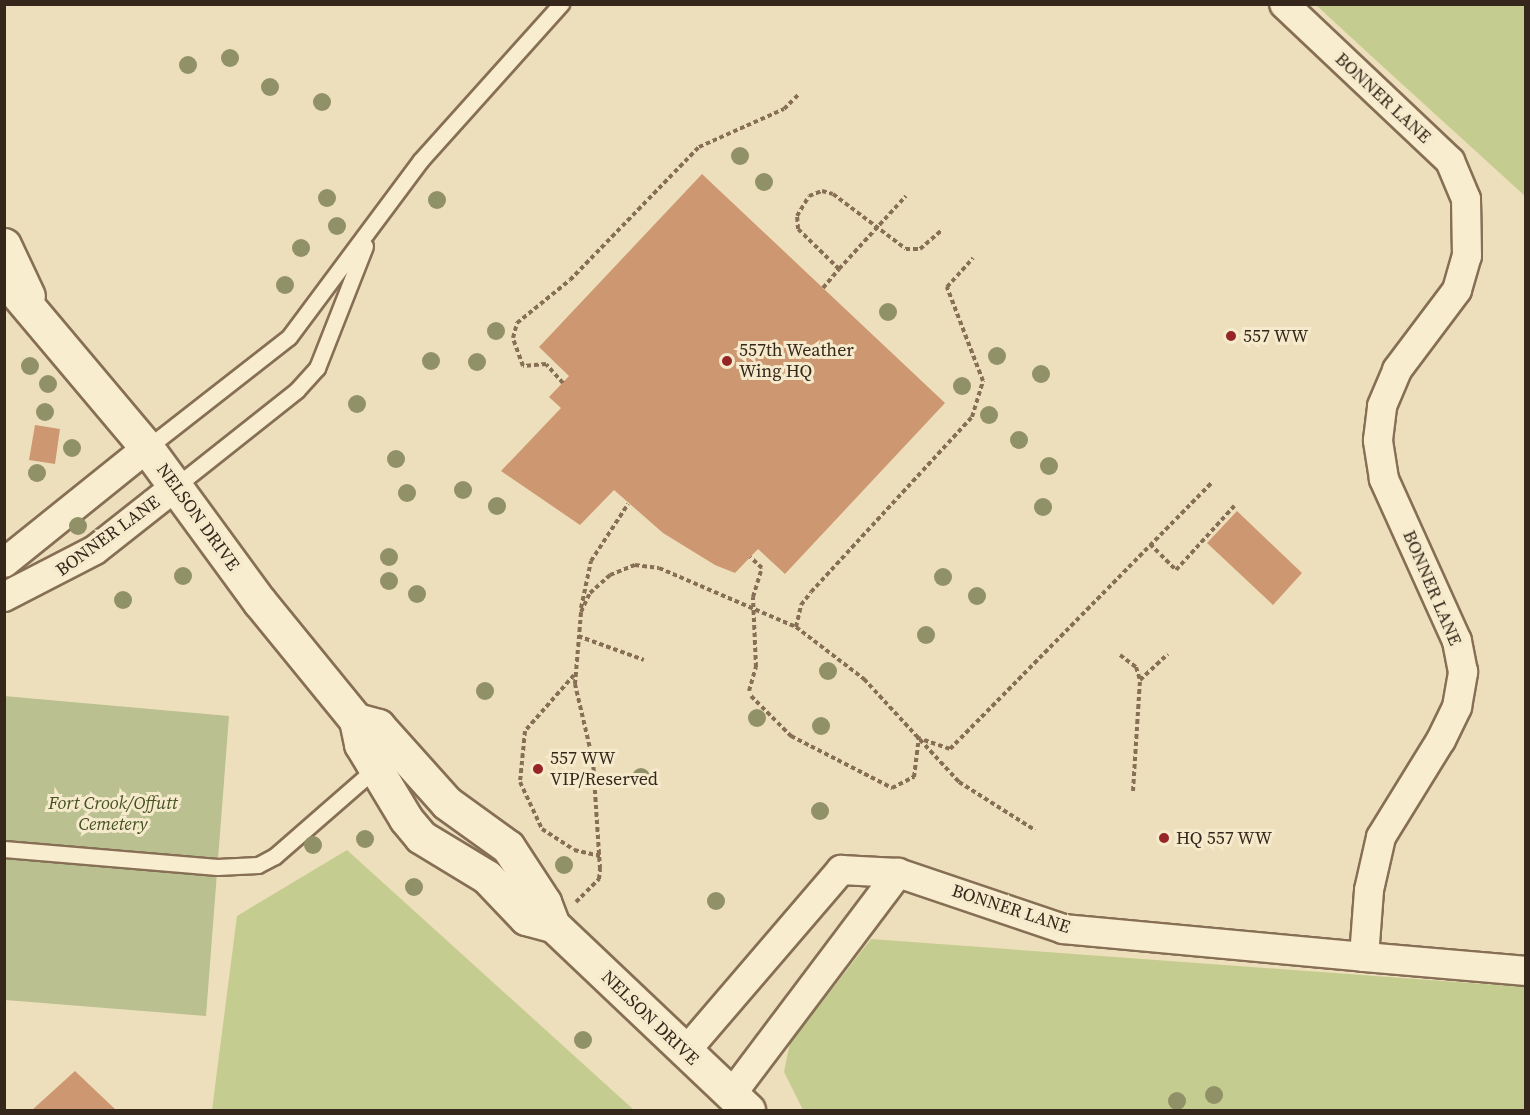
<!DOCTYPE html>
<style>
body{margin:0}
#map{position:relative;width:1530px;height:1115px;overflow:hidden;background:#eedfbc;font-family:"Source Serif 4",serif}
div>[style]{position:absolute}
.green>*{inset:0;background:#c5cc90}
.cemetery>*{inset:0;background:#bac090}
.building>*{inset:0;background:#cd9871}
.path>*{height:4px;margin-top:-2px;transform-origin:0;background:repeating-linear-gradient(90deg,#866f55 0 4.5px,transparent 0 7.5px)}
.roads{filter:drop-shadow(2px 0 #866f55) drop-shadow(-2px 0 #866f55) drop-shadow(0 2px #866f55) drop-shadow(0 -2px #866f55)}
.service>*{height:15px;margin:-7.5px;padding:0 7.5px;transform-origin:7.5px;border-radius:7.5px;background:#f9edcf}
.minor>*{height:28px;margin:-14px;padding:0 14px;transform-origin:14px;border-radius:14px;background:#f9edcf}
.tertiary>*{height:33px;margin:-16.5px;padding:0 16.5px;transform-origin:16.5px;border-radius:16.5px;background:#f9edcf}
.trees>*{width:18px;height:18px;margin:-9px;border-radius:50%;background:#919167}
.dots>*{width:16px;height:16px;translate:-50% -50%;box-sizing:border-box;border:3px solid #f6eacc;border-radius:50%}
span{translate:-50% -50%;white-space:nowrap;text-align:center;line-height:1.15;-webkit-text-stroke:6px #f6eacc;paint-order:stroke}
.street-label{font-size:18px;color:#35271b}
.poi-label{font-size:18px;color:#35271b}
.left{translate:0 -50%;text-align:left}
.park-label{font-size:18px;color:#455121;font-style:italic}
.frame{position:absolute;inset:0;border:6px solid #35271b;pointer-events:none}
</style>
<div id="map">
<div class="green">
<div style="clip-path:polygon(1316px 5px,1525px 5px,1525px 196px,1380px 64px)"></div>
<div style="clip-path:polygon(347px 850px,634px 1110px,212px 1110px,237px 916px)"></div>
<div style="clip-path:polygon(871px 939px,1525px 987px,1525px 1110px,803px 1110px,784px 1072px,790px 1043px)"></div>
</div>
<div class="cemetery">
<div style="clip-path:polygon(4px 696px,229px 716px,206px 1016px,5px 1000px)"></div>
</div>
<div class="building">
<div style="clip-path:polygon(702px 174px,945px 403px,785px 574px,758px 549px,735px 573px,715px 565px,663px 533px,614px 490px,580px 525px,501px 471px,561px 408px,549px 397px,569px 376px,539px 347px)"></div>
<div style="clip-path:polygon(35px 425px,60px 429px,55px 464px,29px 460px)"></div>
<div style="clip-path:polygon(1237px 511px,1302px 573px,1273px 605px,1207px 543px)"></div>
<div style="clip-path:polygon(75px 1071px,116px 1110px,32px 1110px)"></div>
</div>
<div class="path">
<div style="left:839px;top:269px;width:99px;rotate:-47.5deg"></div>
<div style="left:823px;top:288px;width:25px;rotate:-50deg"></div>
<div style="left:839px;top:269px;width:57px;rotate:-135.7deg"></div>
<div style="left:798px;top:229px;width:13px;rotate:-94deg"></div>
<div style="left:797px;top:216px;width:23px;rotate:-59deg"></div>
<div style="left:809px;top:196px;width:14px;rotate:-21deg"></div>
<div style="left:822px;top:191px;width:11px;rotate:15deg"></div>
<div style="left:833px;top:194px;width:91px;rotate:37deg"></div>
<div style="left:906px;top:249px;width:14px"></div>
<div style="left:920px;top:249px;width:29px;rotate:-41deg"></div>
<div style="left:563px;top:383px;width:25px;rotate:-132deg"></div>
<div style="left:546px;top:364px;width:23px;rotate:175deg"></div>
<div style="left:523px;top:366px;width:30px;rotate:-110deg"></div>
<div style="left:513px;top:338px;width:16px;rotate:-75deg"></div>
<div style="left:517px;top:323px;width:68px;rotate:-39.1deg"></div>
<div style="left:570px;top:280px;width:185px;rotate:-45.9deg"></div>
<div style="left:699px;top:147px;width:93px;rotate:-24.1deg"></div>
<div style="left:784px;top:109px;width:20px;rotate:-45deg"></div>
<div style="left:1150px;top:544px;width:37px;rotate:45deg"></div>
<div style="left:1176px;top:570px;width:89px;rotate:-47.7deg"></div>
<div style="left:581px;top:608px;width:48px;rotate:-78deg"></div>
<div style="left:591px;top:561px;width:68px;rotate:-57deg"></div>
<div style="left:796px;top:627px;width:86px;rotate:37.4deg"></div>
<div style="left:864px;top:679px;width:140px;rotate:47.3deg"></div>
<div style="left:959px;top:782px;width:90px;rotate:32.3deg"></div>
<div style="left:578px;top:636px;width:70px;rotate:20deg"></div>
<div style="left:1120px;top:655px;width:20px;rotate:37deg"></div>
<div style="left:1136px;top:667px;width:14px;rotate:73deg"></div>
<div style="left:574px;top:675px;width:74px;rotate:131.2deg"></div>
<div style="left:525px;top:731px;width:51px;rotate:95.6deg"></div>
<div style="left:520px;top:782px;width:52px;rotate:64.9deg"></div>
<div style="left:542px;top:829px;width:38px;rotate:33deg"></div>
<div style="left:574px;top:850px;width:27px;rotate:13deg"></div>
<div style="left:749px;top:691px;width:25px;rotate:-74deg"></div>
<div style="left:756px;top:667px;width:70px;rotate:-92.5deg"></div>
<div style="left:753px;top:597px;width:30px;rotate:-73deg"></div>
<div style="left:762px;top:568px;width:16px;rotate:-137deg"></div>
<div style="left:751px;top:696px;width:57px;rotate:45deg"></div>
<div style="left:791px;top:736px;width:114px;rotate:27.2deg"></div>
<div style="left:892px;top:788px;width:25px;rotate:-27deg"></div>
<div style="left:914px;top:777px;width:41px;rotate:-83deg"></div>
<div style="left:924px;top:740px;width:28px;rotate:19deg"></div>
<div style="left:950px;top:749px;width:374px;rotate:-45.5deg"></div>
<div style="left:1133px;top:791px;width:111px;rotate:-86.4deg"></div>
<div style="left:1140px;top:680px;width:38px;rotate:-43deg"></div>
<div style="left:576px;top:902px;width:33px;rotate:-45deg"></div>
<div style="left:599px;top:879px;width:10px;rotate:-84deg"></div>
<div style="left:600px;top:869px;width:108px;rotate:-93.7deg"></div>
<div style="left:593px;top:761px;width:79px;rotate:-103.2deg"></div>
<div style="left:575px;top:684px;width:72px;rotate:-85.2deg"></div>
<div style="left:581px;top:612px;width:21px;rotate:-65deg"></div>
<div style="left:590px;top:593px;width:27px;rotate:-42deg"></div>
<div style="left:610px;top:575px;width:27px;rotate:-22deg"></div>
<div style="left:635px;top:565px;width:24px;rotate:7deg"></div>
<div style="left:659px;top:568px;width:149px;rotate:23.3deg"></div>
<div style="left:796px;top:627px;width:23px;rotate:-77deg"></div>
<div style="left:801px;top:605px;width:16px;rotate:-52deg"></div>
<div style="left:811px;top:592px;width:238px;rotate:-47.4deg"></div>
<div style="left:972px;top:417px;width:38px;rotate:-73deg"></div>
<div style="left:983px;top:381px;width:101px;rotate:-111deg"></div>
<div style="left:947px;top:287px;width:39px;rotate:-48deg"></div>
</div>
<div class="roads">
<div class="service">
<div style="left:147px;top:448px;width:180px;rotate:-38deg"></div>
<div style="left:289px;top:337px;width:221px;rotate:-53.3deg"></div>
<div style="left:421px;top:160px;width:210px;rotate:-48.1deg"></div>
<div style="left:176px;top:486px;width:154px;rotate:-38.4deg"></div>
<div style="left:297px;top:390px;width:30px;rotate:-48deg"></div>
<div style="left:317px;top:368px;width:131px;rotate:-68.5deg"></div>
<div style="left:4px;top:849px;width:214px;rotate:4.8deg"></div>
<div style="left:217px;top:867px;width:41px;rotate:-2.8deg"></div>
<div style="left:258px;top:865px;width:19px;rotate:-28deg"></div>
<div style="left:275px;top:856px;width:134px;rotate:-41.1deg"></div>
</div>
<div class="minor">
<div style="left:4px;top:563px;width:184px;rotate:-38.8deg"></div>
<div style="left:4px;top:597px;width:102px;rotate:-27.3deg"></div>
<div style="left:95px;top:550px;width:103px;rotate:-38.3deg"></div>
<div style="left:1364px;top:957px;width:163px;rotate:4.9deg"></div>
<div style="left:685px;top:1052px;width:240px;rotate:-49.4deg"></div>
<div style="left:841px;top:870px;width:57px;rotate:3deg"></div>
<div style="left:898px;top:873px;width:174px;rotate:18.7deg"></div>
<div style="left:1063px;top:929px;width:302px;rotate:5.3deg"></div>
<div style="left:1364px;top:957px;width:67px;rotate:-85.7deg"></div>
<div style="left:1369px;top:890px;width:54px;rotate:-77.2deg"></div>
<div style="left:1381px;top:837px;width:114px;rotate:-58.3deg"></div>
<div style="left:1441px;top:740px;width:37px;rotate:-64deg"></div>
<div style="left:1457px;top:707px;width:36px;rotate:-80deg"></div>
<div style="left:1463px;top:672px;width:32px;rotate:-101deg"></div>
<div style="left:1457px;top:641px;width:178px;rotate:-114.3deg"></div>
<div style="left:1384px;top:479px;width:39px;rotate:-99deg"></div>
<div style="left:1378px;top:440px;width:34px;rotate:-83deg"></div>
<div style="left:1382px;top:406px;width:39px;rotate:-67deg"></div>
<div style="left:1397px;top:370px;width:100px;rotate:-53.1deg"></div>
<div style="left:1457px;top:290px;width:35px;rotate:-74deg"></div>
<div style="left:1467px;top:256px;width:57px;rotate:-91deg"></div>
<div style="left:1466px;top:199px;width:41px;rotate:-112.8deg"></div>
<div style="left:1450px;top:161px;width:228px;rotate:-136.6deg"></div>
<div style="left:731px;top:1095px;width:278px;rotate:-53deg"></div>
</div>
<div class="tertiary">
<div style="left:4px;top:245px;width:56px;rotate:64.8deg"></div>
<div style="left:4px;top:278px;width:222px;rotate:49.9deg"></div>
<div style="left:147px;top:448px;width:190px;rotate:53.8deg"></div>
<div style="left:259px;top:601px;width:154px;rotate:50.8deg"></div>
<div style="left:356px;top:720px;width:25px;rotate:78deg"></div>
<div style="left:361px;top:744px;width:87px;rotate:59deg"></div>
<div style="left:406px;top:819px;width:23px;rotate:50deg"></div>
<div style="left:421px;top:837px;width:77px;rotate:31.2deg"></div>
<div style="left:487px;top:877px;width:57px;rotate:46.4deg"></div>
<div style="left:526px;top:918px;width:28px;rotate:15deg"></div>
<div style="left:356px;top:720px;width:23px;rotate:15deg"></div>
<div style="left:378px;top:726px;width:103px;rotate:48.1deg"></div>
<div style="left:447px;top:803px;width:75px;rotate:35.8deg"></div>
<div style="left:508px;top:847px;width:66px;rotate:56.8deg"></div>
<div style="left:544px;top:902px;width:25px;rotate:69deg"></div>
<div style="left:553px;top:925px;width:269px;rotate:43.5deg"></div>
</div>
</div>
<div class="trees">
<div style="left:230px;top:58px"></div>
<div style="left:188px;top:65px"></div>
<div style="left:270px;top:87px"></div>
<div style="left:322px;top:102px"></div>
<div style="left:740px;top:156px"></div>
<div style="left:764px;top:182px"></div>
<div style="left:327px;top:198px"></div>
<div style="left:437px;top:200px"></div>
<div style="left:337px;top:226px"></div>
<div style="left:301px;top:248px"></div>
<div style="left:285px;top:285px"></div>
<div style="left:888px;top:312px"></div>
<div style="left:496px;top:331px"></div>
<div style="left:997px;top:356px"></div>
<div style="left:431px;top:361px"></div>
<div style="left:477px;top:362px"></div>
<div style="left:30px;top:366px"></div>
<div style="left:1041px;top:374px"></div>
<div style="left:48px;top:384px"></div>
<div style="left:962px;top:386px"></div>
<div style="left:357px;top:404px"></div>
<div style="left:45px;top:412px"></div>
<div style="left:989px;top:415px"></div>
<div style="left:1019px;top:440px"></div>
<div style="left:72px;top:448px"></div>
<div style="left:396px;top:459px"></div>
<div style="left:1049px;top:466px"></div>
<div style="left:37px;top:473px"></div>
<div style="left:463px;top:490px"></div>
<div style="left:407px;top:493px"></div>
<div style="left:497px;top:506px"></div>
<div style="left:1043px;top:507px"></div>
<div style="left:78px;top:526px"></div>
<div style="left:389px;top:557px"></div>
<div style="left:183px;top:576px"></div>
<div style="left:943px;top:577px"></div>
<div style="left:389px;top:581px"></div>
<div style="left:417px;top:594px"></div>
<div style="left:977px;top:596px"></div>
<div style="left:123px;top:600px"></div>
<div style="left:926px;top:635px"></div>
<div style="left:828px;top:671px"></div>
<div style="left:485px;top:691px"></div>
<div style="left:757px;top:718px"></div>
<div style="left:821px;top:726px"></div>
<div style="left:641px;top:777px"></div>
<div style="left:820px;top:811px"></div>
<div style="left:365px;top:839px"></div>
<div style="left:313px;top:845px"></div>
<div style="left:564px;top:865px"></div>
<div style="left:414px;top:887px"></div>
<div style="left:716px;top:901px"></div>
<div style="left:583px;top:1040px"></div>
<div style="left:1214px;top:1095px"></div>
<div style="left:1177px;top:1101px"></div>
</div>
<div class="dots">
<div style="left:1231px;top:336px;background:#962525"></div>
<div style="left:727px;top:361px;background:#962525"></div>
<div style="left:538px;top:769px;background:#962525"></div>
<div style="left:1164px;top:838px;background:#962525"></div>
</div>
<div class="street-label">
<span style="left:1383px;top:98px;rotate:43deg">BONNER LANE</span>
<span style="left:198px;top:517px;rotate:54deg">NELSON DRIVE</span>
<span style="left:108px;top:536px;rotate:-36deg">BONNER LANE</span>
<span style="left:1432px;top:588px;rotate:67deg">BONNER LANE</span>
<span style="left:1011px;top:909px;rotate:18deg">BONNER LANE</span>
<span style="left:650px;top:1018px;rotate:44deg">NELSON DRIVE</span>
</div>
<div class="poi-label">
<span class="left" style="left:1243px;top:336px">557 WW</span>
<span class="left" style="left:739px;top:361px">557th Weather<br>Wing HQ</span>
<span class="left" style="left:550px;top:769px">557 WW<br>VIP/Reserved</span>
<span class="left" style="left:1176px;top:838px">HQ 557 WW</span>
</div>
<div class="park-label">
<span style="left:113px;top:814px">Fort Crook/Offutt<br>Cemetery</span>
</div>
<div class="frame"></div>
</div>
